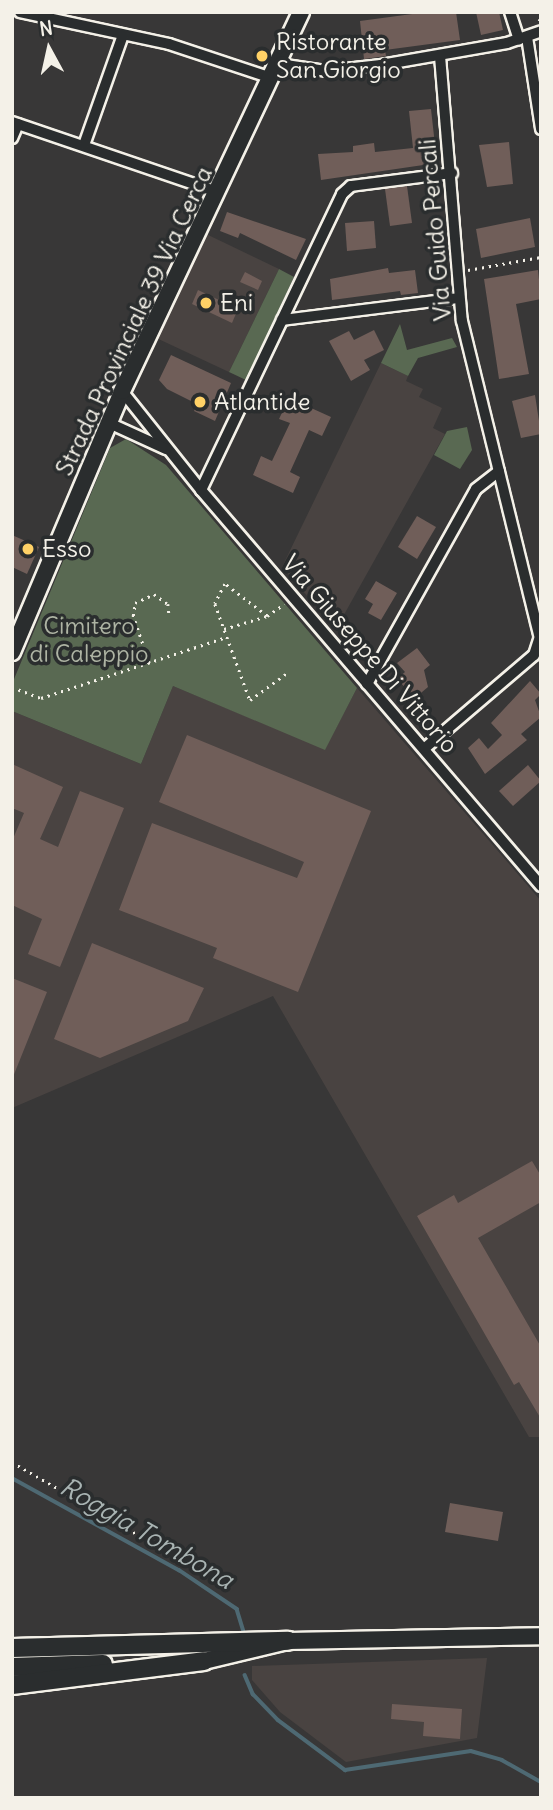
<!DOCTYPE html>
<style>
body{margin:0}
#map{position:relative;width:553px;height:1810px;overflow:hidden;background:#383737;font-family:Delius,sans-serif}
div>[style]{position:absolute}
.built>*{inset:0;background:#494341}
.green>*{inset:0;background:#596952}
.stream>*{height:3.5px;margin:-1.75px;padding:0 1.75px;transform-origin:1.75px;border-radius:1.75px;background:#4e6973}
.building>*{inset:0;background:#705e59}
.path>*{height:2.5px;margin-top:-1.25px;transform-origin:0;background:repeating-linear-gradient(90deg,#f4f1e8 0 2px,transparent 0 7px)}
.roads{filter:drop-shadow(2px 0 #f4f1e8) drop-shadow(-2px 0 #f4f1e8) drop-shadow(0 2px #f4f1e8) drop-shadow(0 -2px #f4f1e8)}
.minor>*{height:10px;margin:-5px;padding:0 5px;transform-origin:5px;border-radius:5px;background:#2a2d2e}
.primary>*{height:16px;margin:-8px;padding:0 8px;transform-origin:8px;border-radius:8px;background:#2a2d2e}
.trunk>*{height:18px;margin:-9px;padding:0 9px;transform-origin:9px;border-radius:9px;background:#2a2d2e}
.dots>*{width:19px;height:19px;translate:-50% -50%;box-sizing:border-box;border:4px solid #2a2d2e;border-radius:50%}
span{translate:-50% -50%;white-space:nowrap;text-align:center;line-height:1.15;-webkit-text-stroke:7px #2a2d2e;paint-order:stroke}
.poi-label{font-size:24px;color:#f4f1e8}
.left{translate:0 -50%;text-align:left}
.street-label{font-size:24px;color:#f4f1e8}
.park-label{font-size:24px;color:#aeb4a4}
.water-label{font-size:26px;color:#a9b4b3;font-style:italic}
.frame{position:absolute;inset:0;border:14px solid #f4f1e8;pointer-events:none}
.north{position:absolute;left:14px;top:14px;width:70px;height:70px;-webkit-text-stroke:5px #2a2d2e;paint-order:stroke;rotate:352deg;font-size:19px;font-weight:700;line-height:28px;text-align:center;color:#f4f1e8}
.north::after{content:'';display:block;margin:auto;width:24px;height:32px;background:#f4f1e8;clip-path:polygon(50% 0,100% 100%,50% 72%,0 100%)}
</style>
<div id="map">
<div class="built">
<div style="clip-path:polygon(202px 232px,279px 269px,229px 372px,152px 336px)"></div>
<div style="clip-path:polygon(381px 363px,408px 376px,406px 381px,423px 389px,419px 397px,442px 408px,433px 428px,445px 434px,336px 629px,282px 567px)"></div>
<div style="clip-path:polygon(173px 686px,325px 749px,357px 688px,541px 901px,541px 1437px,529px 1437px,273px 996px,12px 1108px,12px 711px,141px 764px)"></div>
<div style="clip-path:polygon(487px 1658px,477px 1738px,346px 1762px,280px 1712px,252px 1680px,252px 1666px)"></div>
</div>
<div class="green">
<div style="clip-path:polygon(279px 269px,294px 277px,246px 380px,229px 372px)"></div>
<div style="clip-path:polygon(400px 324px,407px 350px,452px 338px,457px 347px,418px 358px,408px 376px,381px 363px)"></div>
<div style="clip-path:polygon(467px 427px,472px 450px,460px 469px,434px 455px,447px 431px)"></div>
<div style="clip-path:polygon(126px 439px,166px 465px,357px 688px,325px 750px,173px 686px,141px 764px,12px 711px,12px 684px,110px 448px)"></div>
</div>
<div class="stream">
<div style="left:12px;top:1478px;width:191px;rotate:28.9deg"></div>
<div style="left:179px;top:1570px;width:70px;rotate:33.9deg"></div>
<div style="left:237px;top:1609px;width:28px;rotate:73deg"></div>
<div style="left:245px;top:1675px;width:21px;rotate:67deg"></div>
<div style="left:253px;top:1694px;width:36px;rotate:46deg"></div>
<div style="left:278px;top:1720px;width:84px;rotate:36.7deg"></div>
<div style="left:345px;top:1770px;width:127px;rotate:-8.6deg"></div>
<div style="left:471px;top:1751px;width:32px;rotate:16deg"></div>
<div style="left:502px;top:1760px;width:45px;rotate:29.4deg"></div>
</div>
<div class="building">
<div style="clip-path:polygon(427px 12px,456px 12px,460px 40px,385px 50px,386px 56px,364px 59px,360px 21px)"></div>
<div style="clip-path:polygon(476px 12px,499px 12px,503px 30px,481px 35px)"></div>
<div style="clip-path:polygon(431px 109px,437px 163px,321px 180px,318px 154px,353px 152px,353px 146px,374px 143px,375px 152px,413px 148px,409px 111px)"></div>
<div style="clip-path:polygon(509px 142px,513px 184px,487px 187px,479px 145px)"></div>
<div style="clip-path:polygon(407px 186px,412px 223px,390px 226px,385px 189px)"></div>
<div style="clip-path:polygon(227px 212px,306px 239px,296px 260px,240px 233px,238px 238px,220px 231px)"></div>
<div style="clip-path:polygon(530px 218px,535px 247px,481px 258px,476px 229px)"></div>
<div style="clip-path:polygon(374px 221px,376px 248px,347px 251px,345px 223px)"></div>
<div style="clip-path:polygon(388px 268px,389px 273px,415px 270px,418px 293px,401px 295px,400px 291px,332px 300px,330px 279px)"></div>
<div style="clip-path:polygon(538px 270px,541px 299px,516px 304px,529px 374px,499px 379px,484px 279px)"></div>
<div style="clip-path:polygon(245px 272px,262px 281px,258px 290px,240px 282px)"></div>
<div style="clip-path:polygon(198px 290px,238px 309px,232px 323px,192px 304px)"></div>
<div style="clip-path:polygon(374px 330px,384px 350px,364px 360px,370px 370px,351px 381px,329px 341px,349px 331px,354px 340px)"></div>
<div style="clip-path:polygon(171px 355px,231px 383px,215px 421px,194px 411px,197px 404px,167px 389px,159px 380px)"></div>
<div style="clip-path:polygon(535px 395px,541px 434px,521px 438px,512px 401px)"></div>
<div style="clip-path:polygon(289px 398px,331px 417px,322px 436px,309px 430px,290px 472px,300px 477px,293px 493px,253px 475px,261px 456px,272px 461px,290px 423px,279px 419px)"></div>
<div style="clip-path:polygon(417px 516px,436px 527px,417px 559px,398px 547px)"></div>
<div style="clip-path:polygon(12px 535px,39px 547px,27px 574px,12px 567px)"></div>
<div style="clip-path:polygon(376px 581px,397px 593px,381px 620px,368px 613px,373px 604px,365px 599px)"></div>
<div style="clip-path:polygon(417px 648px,430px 665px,424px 670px,428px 687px,415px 698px,397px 679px,405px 672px,397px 663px)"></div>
<div style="clip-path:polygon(530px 681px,541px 694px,535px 700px,541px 717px,521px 734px,527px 740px,485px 774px,468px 748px,479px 738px,488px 749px,502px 735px,491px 723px)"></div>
<div style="clip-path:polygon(187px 735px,371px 811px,298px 992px,213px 958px,217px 948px,119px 910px,152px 823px,297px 878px,304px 862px,159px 802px)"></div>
<div style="clip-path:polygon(12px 764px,63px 787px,40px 839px,58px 847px,80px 791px,124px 808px,60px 967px,28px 954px,42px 919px,12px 905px,12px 841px,24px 813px,12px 808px)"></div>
<div style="clip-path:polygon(528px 765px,541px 781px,513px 806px,499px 791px)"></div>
<div style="clip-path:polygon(92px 943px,204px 988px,188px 1021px,100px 1058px,54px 1039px)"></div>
<div style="clip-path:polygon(12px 978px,47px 992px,13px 1077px,12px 1077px)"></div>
<div style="clip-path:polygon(532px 1161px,541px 1176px,541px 1202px,478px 1238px,541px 1347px,541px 1419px,519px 1382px,514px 1385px,417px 1216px,454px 1195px,458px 1203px)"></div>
<div style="clip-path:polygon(450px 1503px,503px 1512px,498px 1541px,445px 1532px)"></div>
<div style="clip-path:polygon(392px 1704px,462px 1709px,460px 1739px,423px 1736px,424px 1722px,391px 1719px)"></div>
</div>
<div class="path">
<div style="left:539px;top:21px;width:5px;rotate:-68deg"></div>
<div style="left:468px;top:270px;width:74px;rotate:-10.1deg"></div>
<div style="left:267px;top:616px;width:53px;rotate:-142.7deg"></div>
<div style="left:225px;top:584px;width:22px;rotate:117deg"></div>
<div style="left:215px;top:604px;width:102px;rotate:70deg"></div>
<div style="left:250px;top:700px;width:46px;rotate:-36.1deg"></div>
<div style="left:224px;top:629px;width:45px;rotate:-16.8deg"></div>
<div style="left:267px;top:616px;width:21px;rotate:-35deg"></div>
<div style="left:149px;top:663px;width:50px;rotate:-108.8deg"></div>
<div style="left:133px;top:616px;width:13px;rotate:-81deg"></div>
<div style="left:135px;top:603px;width:21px;rotate:-25deg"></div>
<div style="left:154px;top:594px;width:17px;rotate:36deg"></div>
<div style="left:168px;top:604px;width:10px;rotate:84deg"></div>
<div style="left:12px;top:687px;width:31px;rotate:21deg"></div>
<div style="left:41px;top:698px;width:196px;rotate:-18.2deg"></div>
<div style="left:12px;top:1462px;width:164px;rotate:30deg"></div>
</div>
<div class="roads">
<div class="minor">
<div style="left:20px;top:12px;width:152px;rotate:12.1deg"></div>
<div style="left:169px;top:44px;width:108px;rotate:18.3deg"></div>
<div style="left:510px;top:12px;width:29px;rotate:72deg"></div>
<div style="left:527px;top:37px;width:93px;rotate:81.3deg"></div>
<div style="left:440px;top:56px;width:266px;rotate:85.3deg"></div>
<div style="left:462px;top:321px;width:332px;rotate:76.2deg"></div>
<div style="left:279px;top:64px;width:49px;rotate:8.3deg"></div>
<div style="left:327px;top:71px;width:54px;rotate:-6.3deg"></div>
<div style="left:381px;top:65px;width:128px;rotate:-9.9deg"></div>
<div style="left:507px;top:43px;width:36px;rotate:-19deg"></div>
<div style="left:12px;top:122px;width:218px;rotate:18.8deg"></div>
<div style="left:12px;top:138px;width:15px;rotate:-67deg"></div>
<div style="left:84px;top:145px;width:117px;rotate:-70.5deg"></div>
<div style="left:282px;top:320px;width:178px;rotate:-7.1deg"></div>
<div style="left:122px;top:391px;width:127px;rotate:51.4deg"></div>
<div style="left:201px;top:490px;width:522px;rotate:49.35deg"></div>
<div style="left:109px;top:423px;width:63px;rotate:24.5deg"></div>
<div style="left:201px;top:490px;width:328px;rotate:-64.5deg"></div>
<div style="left:342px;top:194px;width:12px;rotate:-42deg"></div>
<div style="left:351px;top:186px;width:102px;rotate:-7.3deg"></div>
<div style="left:367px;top:684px;width:223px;rotate:-60.8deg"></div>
<div style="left:476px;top:489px;width:29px;rotate:-38deg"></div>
<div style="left:425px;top:748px;width:143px;rotate:-40.5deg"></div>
<div style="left:534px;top:655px;width:16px;rotate:-72deg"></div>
</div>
<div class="primary">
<div style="left:12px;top:652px;width:283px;rotate:-67.1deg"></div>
<div style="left:122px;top:391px;width:419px;rotate:-64.7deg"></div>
<div style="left:204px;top:1661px;width:86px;rotate:-13.4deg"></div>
<div style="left:288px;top:1641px;width:253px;rotate:-1.1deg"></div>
</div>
<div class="trunk">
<div style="left:12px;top:1648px;width:276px;rotate:-1.5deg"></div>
<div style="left:12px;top:1667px;width:91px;rotate:-1.9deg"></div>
<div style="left:12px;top:1685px;width:193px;rotate:-7.1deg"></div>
</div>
</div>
<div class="dots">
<div style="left:262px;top:56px;background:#ffd166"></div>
<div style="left:206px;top:303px;background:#ffd166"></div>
<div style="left:200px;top:402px;background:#ffd166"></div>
<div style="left:28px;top:549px;background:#ffd166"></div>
</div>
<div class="poi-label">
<span class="left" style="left:276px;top:56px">Ristorante<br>San Giorgio</span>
<span class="left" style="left:220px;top:303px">Eni</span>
<span class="left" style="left:214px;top:402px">Atlantide</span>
<span class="left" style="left:42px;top:549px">Esso</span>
</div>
<div class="street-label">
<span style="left:435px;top:230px;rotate:-95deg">Via Guido Percali</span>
<span style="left:134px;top:321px;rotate:-65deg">Strada Provinciale 39 Via Cerca</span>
<span style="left:370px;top:654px;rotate:49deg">Via Giuseppe Di Vittorio</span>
</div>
<div class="park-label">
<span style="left:89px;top:640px">Cimitero<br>di Caleppio</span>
</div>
<div class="water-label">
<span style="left:147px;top:1533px;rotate:30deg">Roggia Tombona</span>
</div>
<div class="frame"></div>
<div class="north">N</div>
</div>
